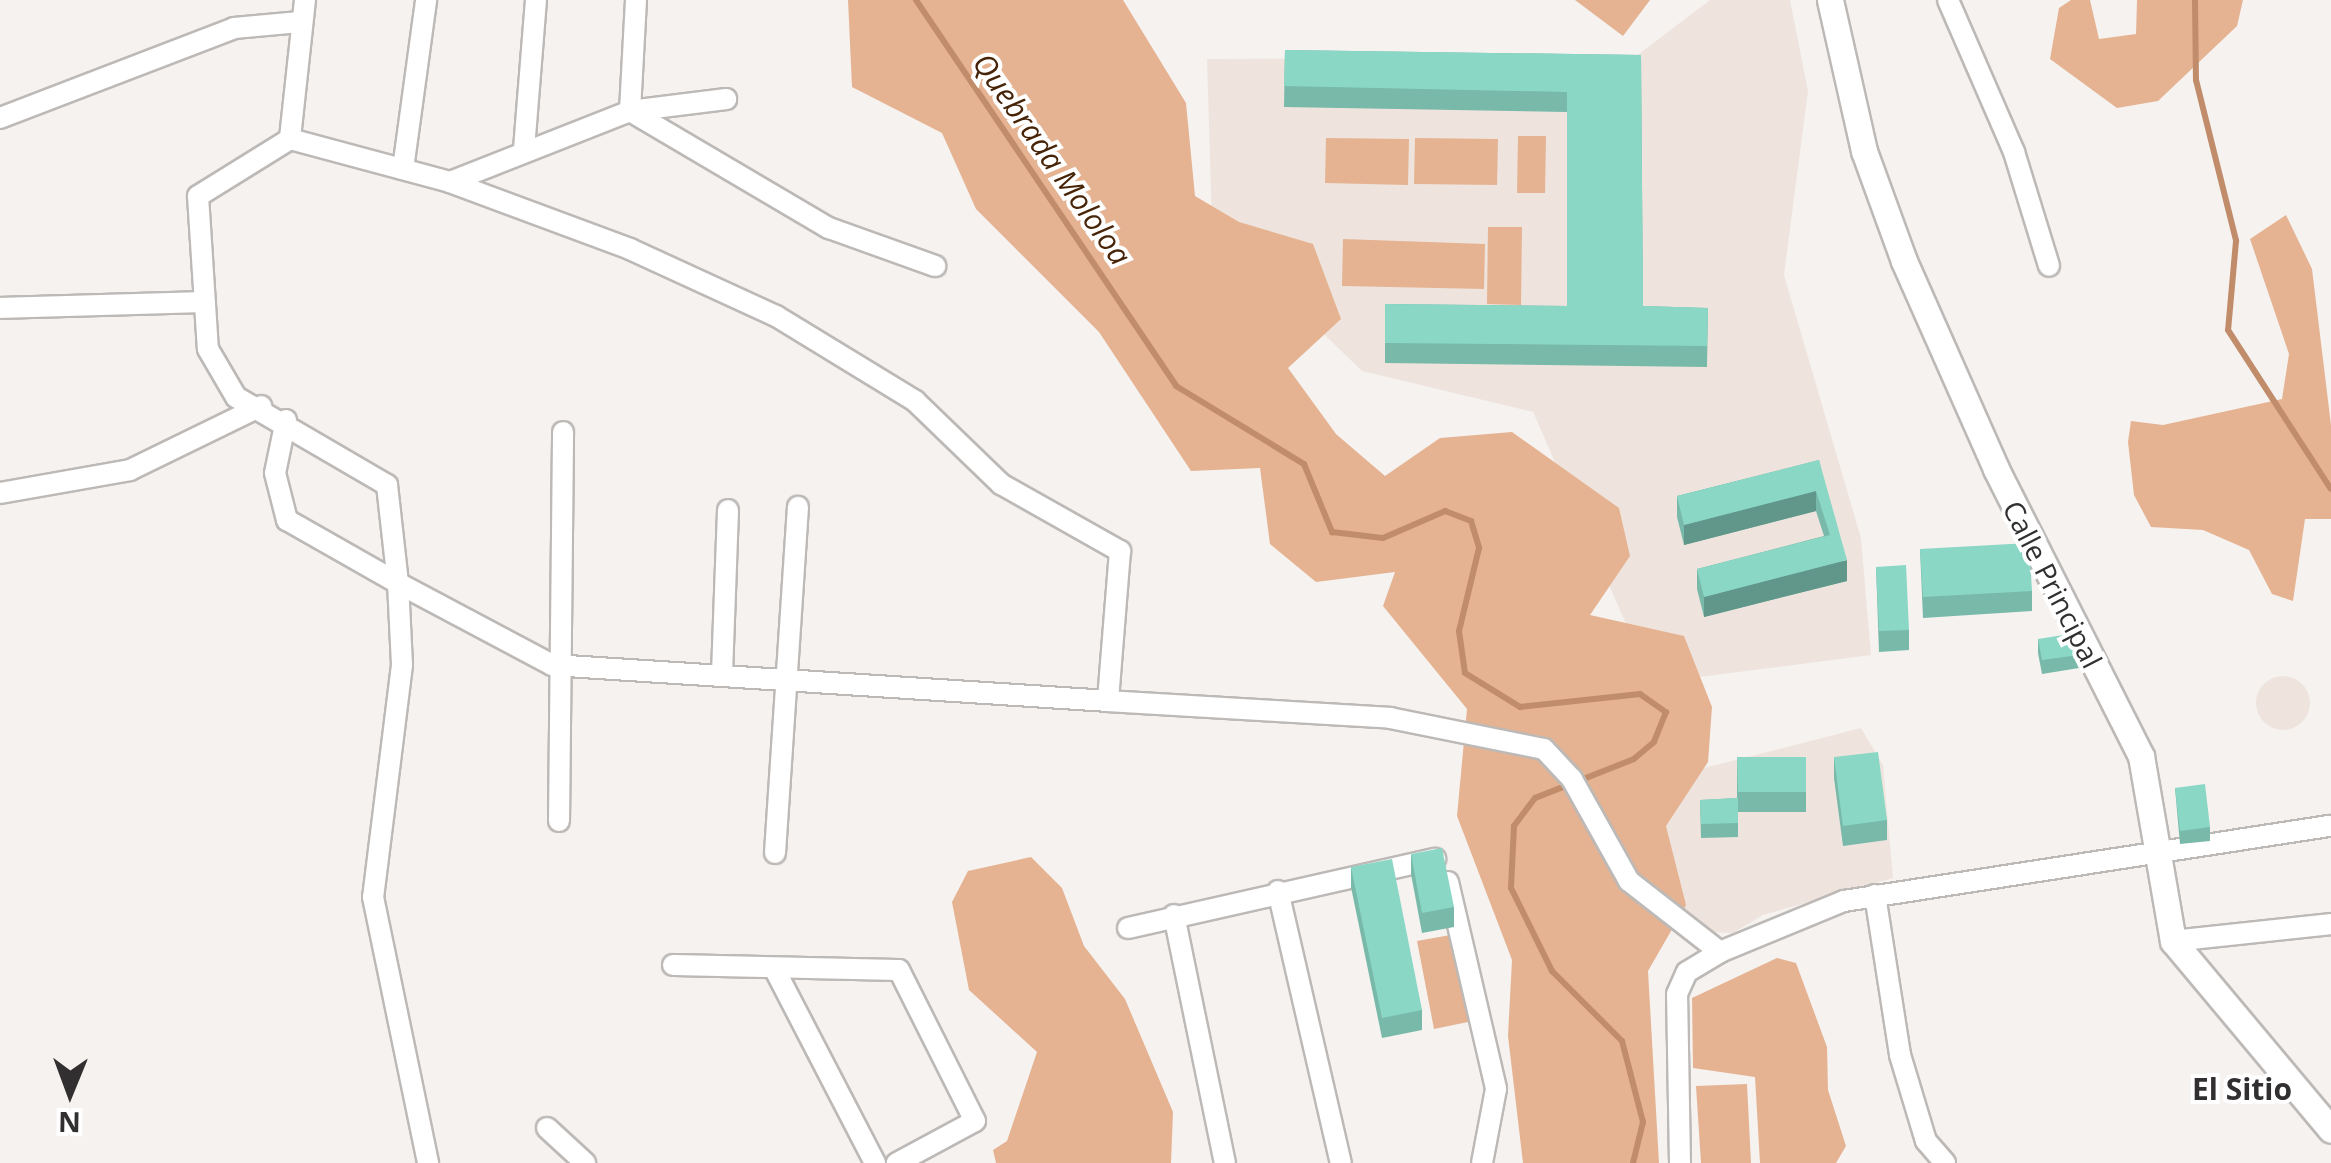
<!DOCTYPE html>
<style>
body{margin:0}
#map{position:relative;width:2331px;height:1163px;overflow:hidden;background:#f5f2f0;font-family:"Open Sans",sans-serif}
div>[style]{position:absolute}
.built>*{inset:0;background:#eee4dd}
.round{border-radius:50%}
.green>*{inset:0;background:#e5b392}
.stream>*{height:6px;margin:-3px;padding:0 3px;transform-origin:3px;border-radius:3px;background:#c18c6a}
.roads{filter:drop-shadow(2px 0 #bcb9b7) drop-shadow(-2px 0 #bcb9b7) drop-shadow(0 2px #bcb9b7) drop-shadow(0 -2px #bcb9b7)}
.minor>*{height:20px;margin:-10px;padding:0 10px;transform-origin:10px;border-radius:10px;background:#fff}
.tertiary>*{height:25px;margin:-12.5px;padding:0 12.5px;transform-origin:12.5px;border-radius:12.5px;background:#fff}
.wall>*{inset:0;background:#78b9a9}
.shaded-wall>*{inset:0;background:#61968a}
.building>*{inset:0;background:#8bd7c5}
span{translate:-50% -50%;white-space:nowrap;text-align:center;line-height:1.15;-webkit-text-stroke:8px #fff;paint-order:stroke}
.street-label{font-size:28px;color:#312f2f}
.water-label{font-size:30px;color:#472408;font-style:italic}
.neighbourhood-label{font-size:30px;color:#312f2f;font-weight:700}
.north{position:absolute;left:20px;top:1043px;width:100px;height:100px;-webkit-text-stroke:8px #fff;paint-order:stroke;rotate:181deg;font-size:28px;font-weight:700;line-height:40px;text-align:center;color:#312f2f}
.north::after{content:'';display:block;margin:auto;width:35px;height:45px;background:#312f2f;clip-path:polygon(50% 0,100% 100%,50% 72%,0 100%)}
</style>
<div id="map">
<div class="built">
<div style="clip-path:polygon(1710px 0,1790px 0,1808px 91px,1784px 275px,1861px 538px,1871px 655px,1652px 683px,1533px 412px,1362px 371px,1212px 226px,1207px 59px,1635px 57px)"></div>
<div class="round" style="left:2256px;top:676px;width:54px;height:54px"></div>
<div style="clip-path:polygon(1861px 728px,1883px 765px,1893px 878px,1763px 915px,1733px 933px,1705px 932px,1686px 916px,1598px 795px)"></div>
</div>
<div class="green">
<div style="clip-path:polygon(848px 0,1123px 0,1186px 103px,1195px 196px,1239px 222px,1313px 244px,1341px 319px,1288px 368px,1336px 434px,1385px 476px,1440px 438px,1512px 432px,1619px 508px,1630px 556px,1590px 615px,1684px 636px,1712px 707px,1708px 762px,1666px 826px,1686px 905px,1648px 971px,1659px 1163px,1523px 1163px,1508px 1036px,1512px 960px,1457px 816px,1467px 709px,1383px 606px,1395px 572px,1316px 582px,1270px 544px,1260px 468px,1191px 471px,1099px 332px,976px 209px,942px 133px,852px 87px)"></div>
<div style="clip-path:polygon(1575px 0,1650px 0,1623px 36px)"></div>
<div style="clip-path:polygon(2071px 0,2090px 0,2099px 39px,2136px 34px,2137px 0,2243px 0,2237px 26px,2158px 101px,2117px 108px,2050px 59px,2059px 8px)"></div>
<div style="clip-path:polygon(1518px 136px,1546px 136px,1545px 193px,1517px 193px)"></div>
<div style="clip-path:polygon(1326px 138px,1409px 139px,1408px 185px,1325px 183px)"></div>
<div style="clip-path:polygon(1415px 138px,1498px 139px,1497px 185px,1414px 184px)"></div>
<div style="clip-path:polygon(2286px 215px,2312px 269px,2331px 425px,2331px 519px,2305px 519px,2293px 601px,2272px 594px,2249px 550px,2203px 530px,2151px 527px,2134px 495px,2128px 442px,2131px 421px,2163px 425px,2282px 399px,2289px 354px,2250px 239px)"></div>
<div style="clip-path:polygon(1488px 227px,1522px 227px,1521px 305px,1487px 304px)"></div>
<div style="clip-path:polygon(1343px 239px,1485px 244px,1484px 289px,1342px 286px)"></div>
<div style="clip-path:polygon(1031px 857px,1062px 888px,1084px 946px,1125px 999px,1173px 1112px,1171px 1163px,996px 1163px,993px 1150px,1007px 1141px,1037px 1052px,969px 990px,952px 902px,968px 871px)"></div>
<div style="clip-path:polygon(1456px 934px,1473px 1021px,1434px 1029px,1417px 941px)"></div>
<div style="clip-path:polygon(1777px 958px,1796px 963px,1827px 1047px,1828px 1090px,1846px 1146px,1836px 1163px,1760px 1163px,1755px 1077px,1693px 1068px,1692px 998px)"></div>
<div style="clip-path:polygon(1747px 1084px,1751px 1163px,1701px 1163px,1696px 1086px)"></div>
</div>
<div class="stream">
<div style="left:916px;top:0;width:465px;rotate:56deg"></div>
<div style="left:1176px;top:386px;width:150px;rotate:31.4deg"></div>
<div style="left:1304px;top:464px;width:74px;rotate:67.6deg"></div>
<div style="left:1332px;top:532px;width:51px;rotate:6.7deg"></div>
<div style="left:1383px;top:538px;width:68px;rotate:-23.5deg"></div>
<div style="left:1445px;top:511px;width:28px;rotate:21deg"></div>
<div style="left:1471px;top:521px;width:28px;rotate:73deg"></div>
<div style="left:1479px;top:548px;width:85px;rotate:103.5deg"></div>
<div style="left:1459px;top:631px;width:42px;rotate:81.9deg"></div>
<div style="left:1465px;top:673px;width:65px;rotate:31.7deg"></div>
<div style="left:1520px;top:707px;width:121px;rotate:-6.2deg"></div>
<div style="left:1640px;top:694px;width:32px;rotate:35deg"></div>
<div style="left:1666px;top:712px;width:32px;rotate:112deg"></div>
<div style="left:1654px;top:742px;width:26px;rotate:140deg"></div>
<div style="left:1634px;top:759px;width:106px;rotate:158.5deg"></div>
<div style="left:1535px;top:798px;width:35px;rotate:127deg"></div>
<div style="left:1514px;top:826px;width:62px;rotate:92.8deg"></div>
<div style="left:1511px;top:888px;width:93px;rotate:63.7deg"></div>
<div style="left:1552px;top:971px;width:99px;rotate:45deg"></div>
<div style="left:1622px;top:1041px;width:84px;rotate:75.5deg"></div>
<div style="left:1643px;top:1122px;width:42px;rotate:103.7deg"></div>
<div style="left:2195px;top:0;width:80px;rotate:89.3deg"></div>
<div style="left:2196px;top:80px;width:166px;rotate:76deg"></div>
<div style="left:2236px;top:241px;width:89px;rotate:95.1deg"></div>
<div style="left:2228px;top:330px;width:189px;rotate:57.1deg"></div>
</div>
<div class="roads">
<div class="minor">
<div style="left:305px;top:0;width:140px;rotate:96.2deg"></div>
<div style="left:290px;top:139px;width:108px;rotate:148.2deg"></div>
<div style="left:198px;top:196px;width:153px;rotate:86.3deg"></div>
<div style="left:208px;top:349px;width:56px;rotate:59.7deg"></div>
<div style="left:236px;top:397px;width:175px;rotate:30.2deg"></div>
<div style="left:387px;top:485px;width:99px;rotate:83.6deg"></div>
<div style="left:398px;top:583px;width:174px;rotate:28deg"></div>
<div style="left:552px;top:665px;width:557px;rotate:3.7deg"></div>
<div style="left:636px;top:0;width:111px;rotate:93.1deg"></div>
<div style="left:630px;top:111px;width:231px;rotate:30.5deg"></div>
<div style="left:829px;top:228px;width:113px;rotate:19.7deg"></div>
<div style="left:1948px;top:0;width:166px;rotate:66.5deg"></div>
<div style="left:2014px;top:152px;width:119px;rotate:72.9deg"></div>
<div style="left:0;top:118px;width:251px;rotate:-21deg"></div>
<div style="left:234px;top:28px;width:66px;rotate:-5.2deg"></div>
<div style="left:290px;top:139px;width:166px;rotate:15deg"></div>
<div style="left:450px;top:182px;width:192px;rotate:20.4deg"></div>
<div style="left:630px;top:249px;width:161px;rotate:24.7deg"></div>
<div style="left:776px;top:316px;width:163px;rotate:31.4deg"></div>
<div style="left:915px;top:401px;width:120px;rotate:44deg"></div>
<div style="left:1001px;top:484px;width:137px;rotate:29.4deg"></div>
<div style="left:1120px;top:551px;width:150px;rotate:94.6deg"></div>
<div style="left:1108px;top:701px;width:283px;rotate:3.4deg"></div>
<div style="left:1390px;top:718px;width:157px;rotate:11.4deg"></div>
<div style="left:1544px;top:749px;width:41px;rotate:47deg"></div>
<div style="left:1572px;top:779px;width:117px;rotate:60.8deg"></div>
<div style="left:1629px;top:881px;width:115px;rotate:38deg"></div>
<div style="left:524px;top:149px;width:149px;rotate:-85.4deg"></div>
<div style="left:403px;top:169px;width:171px;rotate:-82.2deg"></div>
<div style="left:450px;top:182px;width:193px;rotate:-21.5deg"></div>
<div style="left:630px;top:111px;width:97px;rotate:-7.1deg"></div>
<div style="left:0;top:308px;width:203px;rotate:-1.7deg"></div>
<div style="left:286px;top:420px;width:54px;rotate:101.7deg"></div>
<div style="left:275px;top:473px;width:49px;rotate:75.7deg"></div>
<div style="left:287px;top:520px;width:128px;rotate:29.6deg"></div>
<div style="left:398px;top:583px;width:82px;rotate:87.2deg"></div>
<div style="left:402px;top:665px;width:234px;rotate:97.1deg"></div>
<div style="left:373px;top:897px;width:272px;rotate:78.3deg"></div>
<div style="left:0;top:493px;width:132px;rotate:-10deg"></div>
<div style="left:130px;top:470px;width:146px;rotate:-26deg"></div>
<div style="left:722px;top:674px;width:164px;rotate:-87.9deg"></div>
<div style="left:559px;top:821px;width:389px;rotate:-89.4deg"></div>
<div style="left:775px;top:853px;width:347px;rotate:-86.2deg"></div>
<div style="left:1448px;top:882px;width:212px;rotate:76.9deg"></div>
<div style="left:1496px;top:1089px;width:75px;rotate:100.7deg"></div>
<div style="left:1278px;top:891px;width:279px;rotate:77deg"></div>
<div style="left:1875px;top:895px;width:162px;rotate:81.1deg"></div>
<div style="left:1900px;top:1055px;width:90px;rotate:73.2deg"></div>
<div style="left:1926px;top:1141px;width:29px;rotate:49deg"></div>
<div style="left:1174px;top:915px;width:253px;rotate:78.4deg"></div>
<div style="left:1128px;top:928px;width:315px;rotate:-12.7deg"></div>
<div style="left:2173px;top:941px;width:159px;rotate:-6.1deg"></div>
<div style="left:673px;top:965px;width:226px;rotate:1.3deg"></div>
<div style="left:899px;top:970px;width:169px;rotate:63.3deg"></div>
<div style="left:975px;top:1121px;width:89px;rotate:151.7deg"></div>
<div style="left:774px;top:968px;width:220px;rotate:62.6deg"></div>
<div style="left:547px;top:1128px;width:52px;rotate:42.6deg"></div>
<div style="left:1680px;top:1163px;width:169px;rotate:-91deg"></div>
<div style="left:1677px;top:994px;width:24px;rotate:-66deg"></div>
<div style="left:1687px;top:972px;width:39px;rotate:-31deg"></div>
<div style="left:1720px;top:952px;width:134px;rotate:-22.4deg"></div>
<div style="left:1844px;top:901px;width:493px;rotate:-8.8deg"></div>
</div>
<div class="tertiary">
<div style="left:1830px;top:0;width:155px;rotate:77.3deg"></div>
<div style="left:1864px;top:151px;width:117px;rotate:70deg"></div>
<div style="left:1904px;top:261px;width:227px;rotate:66.1deg"></div>
<div style="left:1996px;top:469px;width:322px;rotate:63.2deg"></div>
<div style="left:2141px;top:756px;width:188px;rotate:80.2deg"></div>
<div style="left:2173px;top:941px;width:246px;rotate:50.1deg"></div>
</div>
</div>
<div class="wall">
<div style="clip-path:polygon(1285px 50px,1641px 55px,1643px 306px,1708px 308px,1707px 367px,1385px 363px,1385px 304px,1567px 306px,1567px 112px,1284px 107px)"></div>
<div style="clip-path:polygon(1819px 460px,1847px 581px,1704px 617px,1697px 589px,1697px 569px,1824px 536px,1816px 511px,1684px 545px,1677px 517px,1677px 496px)"></div>
<div style="clip-path:polygon(1920px 549px,2032px 591px,2032px 611px,1923px 618px)"></div>
<div style="clip-path:polygon(1876px 567px,1909px 630px,1909px 650px,1879px 652px)"></div>
<div style="clip-path:polygon(2038px 639px,2079px 655px,2079px 668px,2042px 674px,2038px 653px)"></div>
<div style="clip-path:polygon(1737px 757px,1806px 757px,1806px 812px,1738px 812px,1738px 837px,1701px 838px,1700px 800px,1737px 798px)"></div>
<div style="clip-path:polygon(1834px 757px,1887px 820px,1887px 840px,1843px 846px,1834px 778px)"></div>
<div style="clip-path:polygon(2175px 788px,2210px 827px,2210px 841px,2180px 844px)"></div>
<div style="clip-path:polygon(1411px 854px,1454px 907px,1454px 927px,1422px 933px,1411px 874px)"></div>
<div style="clip-path:polygon(1351px 867px,1422px 1010px,1422px 1030px,1382px 1038px,1351px 887px)"></div>
</div>
<div class="shaded-wall">
<div style="clip-path:polygon(1816px 491px,1816px 511px,1684px 545px,1684px 525px)"></div>
<div style="clip-path:polygon(1847px 560px,1847px 581px,1704px 617px,1704px 597px)"></div>
</div>
<div class="building">
<div style="clip-path:polygon(1285px 50px,1641px 55px,1643px 306px,1708px 308px,1707px 346px,1385px 343px,1385px 304px,1567px 306px,1567px 92px,1284px 86px)"></div>
<div style="clip-path:polygon(1819px 460px,1847px 560px,1704px 597px,1697px 569px,1830px 535px,1816px 491px,1684px 525px,1677px 496px)"></div>
<div style="clip-path:polygon(2029px 543px,2032px 591px,1923px 597px,1920px 549px)"></div>
<div style="clip-path:polygon(1906px 565px,1909px 630px,1879px 631px,1876px 567px)"></div>
<div style="clip-path:polygon(2076px 633px,2079px 655px,2042px 660px,2038px 639px)"></div>
<div style="clip-path:polygon(1878px 752px,1887px 820px,1843px 826px,1834px 757px)"></div>
<div style="clip-path:polygon(1737px 757px,1806px 757px,1806px 792px,1738px 792px)"></div>
<div style="clip-path:polygon(2205px 784px,2210px 827px,2180px 831px,2175px 788px)"></div>
<div style="clip-path:polygon(1738px 798px,1738px 823px,1701px 824px,1700px 800px)"></div>
<div style="clip-path:polygon(1442px 848px,1454px 907px,1422px 913px,1411px 854px)"></div>
<div style="clip-path:polygon(1392px 859px,1422px 1010px,1382px 1018px,1351px 867px)"></div>
</div>
<div class="street-label">
<span style="left:2053px;top:584px;rotate:63deg">Calle Principal</span>
</div>
<div class="water-label">
<span style="left:1052px;top:159px;rotate:55deg">Quebrada Mololoa</span>
</div>
<div class="neighbourhood-label">
<span style="left:2242px;top:1089px">El Sitio</span>
</div>
<div class="north">N</div>
</div>
